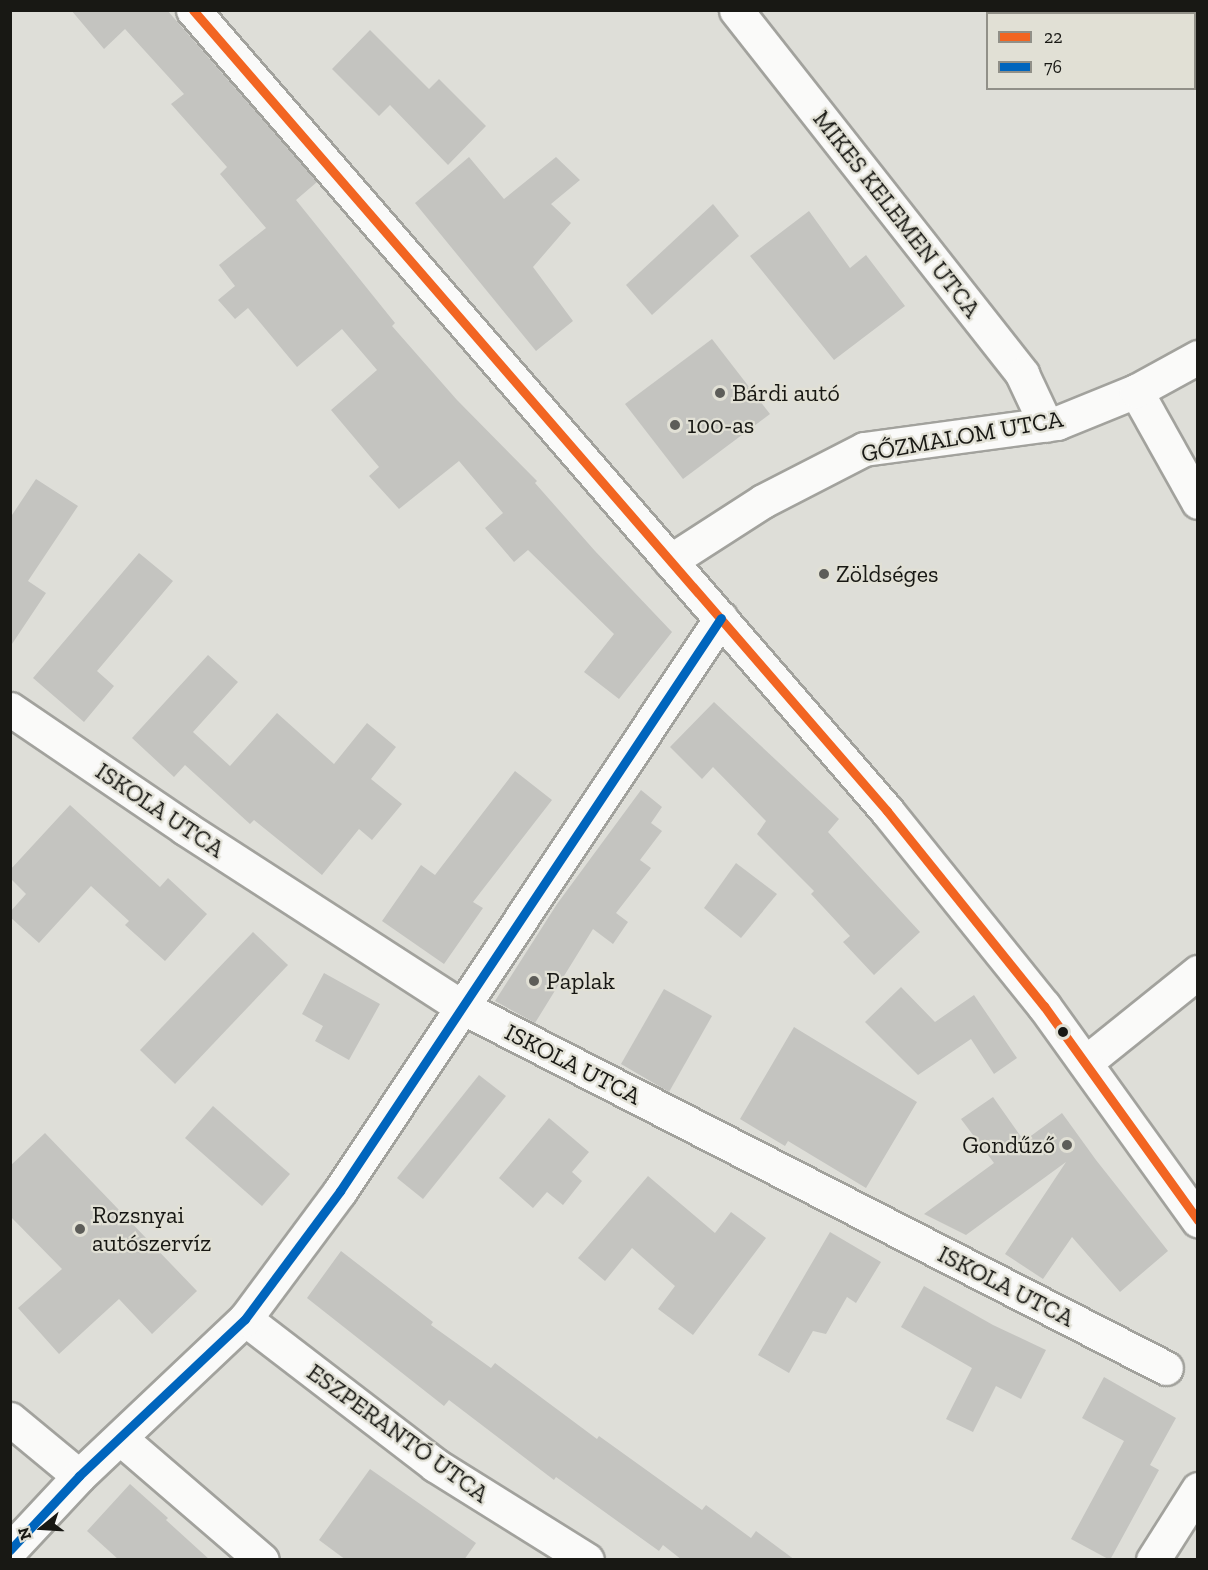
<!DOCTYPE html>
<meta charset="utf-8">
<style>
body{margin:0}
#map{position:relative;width:1208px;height:1570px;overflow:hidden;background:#deded8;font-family:"Zilla Slab",serif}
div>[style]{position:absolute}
.building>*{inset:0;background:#c4c4c0}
.roads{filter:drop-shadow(2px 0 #a2a29d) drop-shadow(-2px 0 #a2a29d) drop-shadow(0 2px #a2a29d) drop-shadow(0 -2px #a2a29d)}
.minor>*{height:33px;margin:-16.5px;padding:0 16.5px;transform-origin:16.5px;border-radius:16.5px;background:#fafaf9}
.secondary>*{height:33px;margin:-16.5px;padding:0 16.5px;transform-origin:16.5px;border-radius:16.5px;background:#fafaf9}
.primary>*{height:33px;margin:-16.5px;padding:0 16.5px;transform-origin:16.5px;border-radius:16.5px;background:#fafaf9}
.bus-1>*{height:9px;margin:-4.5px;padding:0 4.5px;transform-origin:4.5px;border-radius:4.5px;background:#f26522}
.bus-2>*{height:9px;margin:-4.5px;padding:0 4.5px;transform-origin:4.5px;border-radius:4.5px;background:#0065bd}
.dots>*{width:16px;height:16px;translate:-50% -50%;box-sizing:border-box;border:3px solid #e1e0d5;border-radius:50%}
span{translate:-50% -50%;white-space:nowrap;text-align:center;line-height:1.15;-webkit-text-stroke:4.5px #e1e0d5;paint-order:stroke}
.street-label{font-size:24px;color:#181814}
.poi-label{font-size:24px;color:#181814}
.left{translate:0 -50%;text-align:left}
.right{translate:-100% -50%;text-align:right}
.frame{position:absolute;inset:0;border:12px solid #181814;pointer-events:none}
.legend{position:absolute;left:986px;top:12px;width:210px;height:78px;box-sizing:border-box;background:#e1e0d5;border:2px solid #919088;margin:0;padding:8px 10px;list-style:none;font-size:18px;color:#181814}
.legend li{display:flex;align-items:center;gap:12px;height:30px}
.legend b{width:30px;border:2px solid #919088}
.north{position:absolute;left:12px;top:1498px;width:60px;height:60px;-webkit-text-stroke:4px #e1e0d5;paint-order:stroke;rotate:252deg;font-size:16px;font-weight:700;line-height:24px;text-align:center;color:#181814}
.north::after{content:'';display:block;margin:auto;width:21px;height:27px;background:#181814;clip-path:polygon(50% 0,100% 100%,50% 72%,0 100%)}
</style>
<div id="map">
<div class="building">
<div style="clip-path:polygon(71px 10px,167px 10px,317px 182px,296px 200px,395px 323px,392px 326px,457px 400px,537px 481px,535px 483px,595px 551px,672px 632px,619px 699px,584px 672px,614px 634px,528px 550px,514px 562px,485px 528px,503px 513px,459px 461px,399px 509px,369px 476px,379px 467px,331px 410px,377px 370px,342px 329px,297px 367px,248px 308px,235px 319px,218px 300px,235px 286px,219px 265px,266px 228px,220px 174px,227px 167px,171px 104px,184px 94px,125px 29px,104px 49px)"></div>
<div style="clip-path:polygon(370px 30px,429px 89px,439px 79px,486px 126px,448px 165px,390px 105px,379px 116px,332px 69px)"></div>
<div style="clip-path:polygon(469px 157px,504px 199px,556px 157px,580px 180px,551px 204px,571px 223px,533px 267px,573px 321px,536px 351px,415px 203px)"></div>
<div style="clip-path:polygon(713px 204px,739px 236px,652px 315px,626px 285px)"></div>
<div style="clip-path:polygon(809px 211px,850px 268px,866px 255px,905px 306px,834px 360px,750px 256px)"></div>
<div style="clip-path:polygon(712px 339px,770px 414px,683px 479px,625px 404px)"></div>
<div style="clip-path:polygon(36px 479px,78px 506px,28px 581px,46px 593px,10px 647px,10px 518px)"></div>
<div style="clip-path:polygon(139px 553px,173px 581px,97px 671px,114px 686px,84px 722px,33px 678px)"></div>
<div style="clip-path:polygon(208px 655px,238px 682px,193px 732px,230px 766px,277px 713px,334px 764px,367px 723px,396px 747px,371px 779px,402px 804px,372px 840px,359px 829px,322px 875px,254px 820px,250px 824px,185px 765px,174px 777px,132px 738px)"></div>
<div style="clip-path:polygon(714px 702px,839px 819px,828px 832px,920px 932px,874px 975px,843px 942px,850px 936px,811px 894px,814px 891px,757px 834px,766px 821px,713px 767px,702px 779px,670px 747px)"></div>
<div style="clip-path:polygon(515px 771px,552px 800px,473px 902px,483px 908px,444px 964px,382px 921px,421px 865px,435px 875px)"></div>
<div style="clip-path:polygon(641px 790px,662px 807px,651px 823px,662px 831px,640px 860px,651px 868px,616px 913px,628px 922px,613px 944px,593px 929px,535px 1023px,495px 1001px,557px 904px)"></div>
<div style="clip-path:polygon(70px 805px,160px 887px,168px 878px,207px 914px,165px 961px,125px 925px,129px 921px,91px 886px,39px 943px,10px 917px,10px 912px,26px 894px,10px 878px,10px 870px)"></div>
<div style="clip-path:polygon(736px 863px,777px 894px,741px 938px,704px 908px)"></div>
<div style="clip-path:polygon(253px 932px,288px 965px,175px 1084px,140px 1050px)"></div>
<div style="clip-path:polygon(324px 973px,380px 1004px,349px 1060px,315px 1041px,323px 1026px,302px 1014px)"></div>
<div style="clip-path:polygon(901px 987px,935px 1022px,974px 995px,1017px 1058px,994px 1074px,971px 1039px,918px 1075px,865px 1022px)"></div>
<div style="clip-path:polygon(664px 989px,712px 1016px,669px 1092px,621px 1064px)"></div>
<div style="clip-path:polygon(794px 1027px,917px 1102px,866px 1188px,788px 1141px,785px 1146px,740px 1119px)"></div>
<div style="clip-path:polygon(479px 1075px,506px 1096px,423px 1199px,397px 1178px)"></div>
<div style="clip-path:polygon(993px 1097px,1024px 1141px,1062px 1113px,1096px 1160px,1168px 1251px,1120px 1292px,1072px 1237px,1043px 1279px,1005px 1254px,1066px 1162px,966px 1235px,924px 1214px,994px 1163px,961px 1119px)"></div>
<div style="clip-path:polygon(213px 1106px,290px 1174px,262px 1206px,185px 1138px)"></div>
<div style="clip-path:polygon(549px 1118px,589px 1152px,572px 1172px,582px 1181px,563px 1205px,547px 1192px,533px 1208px,499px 1178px)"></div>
<div style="clip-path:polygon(45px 1133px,197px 1291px,152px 1334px,119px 1299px,59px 1354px,18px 1308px,62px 1269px,10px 1216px,10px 1166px)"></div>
<div style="clip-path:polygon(648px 1176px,715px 1233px,731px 1212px,766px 1238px,693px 1335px,658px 1309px,675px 1286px,632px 1248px,605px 1281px,578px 1258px)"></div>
<div style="clip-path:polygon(830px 1232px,881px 1262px,856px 1303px,847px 1297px,826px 1334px,813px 1331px,789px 1373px,758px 1355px)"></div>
<div style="clip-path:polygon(341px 1251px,433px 1322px,431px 1325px,491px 1368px,495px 1363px,597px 1439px,599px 1436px,702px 1510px,706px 1505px,751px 1538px,756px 1531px,795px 1560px,682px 1560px,663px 1545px,659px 1551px,556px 1477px,554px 1480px,449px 1400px,444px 1406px,307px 1298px)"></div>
<div style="clip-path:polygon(924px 1286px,993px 1325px,1046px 1350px,1021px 1399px,996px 1386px,973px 1432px,946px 1419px,972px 1368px,901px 1327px)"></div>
<div style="clip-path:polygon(1104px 1377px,1176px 1418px,1150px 1465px,1159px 1470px,1110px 1560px,1071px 1539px,1124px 1441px,1082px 1418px)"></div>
<div style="clip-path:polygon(370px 1469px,476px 1543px,464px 1560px,346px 1560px,319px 1540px)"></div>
<div style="clip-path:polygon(130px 1484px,168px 1518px,166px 1520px,210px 1560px,119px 1560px,87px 1531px)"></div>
</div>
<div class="roads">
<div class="minor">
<div style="left:736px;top:10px;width:463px;rotate:51.8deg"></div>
<div style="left:1022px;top:374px;width:56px;rotate:64.8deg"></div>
<div style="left:1136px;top:391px;width:127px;rotate:60.8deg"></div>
<div style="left:670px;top:561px;width:111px;rotate:-32.8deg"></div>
<div style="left:763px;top:501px;width:114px;rotate:-27.2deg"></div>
<div style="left:864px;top:449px;width:195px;rotate:-7.7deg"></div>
<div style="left:1057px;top:423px;width:85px;rotate:-22.1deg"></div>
<div style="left:1136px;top:391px;width:71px;rotate:-28.7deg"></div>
<div style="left:10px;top:709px;width:212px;rotate:34.2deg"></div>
<div style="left:185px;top:828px;width:330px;rotate:32.9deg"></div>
<div style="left:462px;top:1007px;width:791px;rotate:27.15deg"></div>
<div style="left:1086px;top:1062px;width:144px;rotate:-38.8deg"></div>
<div style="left:245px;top:1319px;width:240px;rotate:37.5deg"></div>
<div style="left:435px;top:1465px;width:179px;rotate:32deg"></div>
<div style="left:10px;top:1419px;width:89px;rotate:39.6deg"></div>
<div style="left:120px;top:1438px;width:187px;rotate:40.7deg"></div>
<div style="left:10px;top:1550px;width:101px;rotate:-47deg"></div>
<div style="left:79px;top:1476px;width:228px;rotate:-43.4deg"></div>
<div style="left:245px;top:1319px;width:159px;rotate:-53.4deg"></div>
<div style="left:340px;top:1191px;width:688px;rotate:-56.38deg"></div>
</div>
<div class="secondary">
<div style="left:1153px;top:1560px;width:84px;rotate:-57.6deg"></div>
</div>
<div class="primary">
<div style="left:193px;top:10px;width:1060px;rotate:49.09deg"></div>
<div style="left:887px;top:811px;width:250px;rotate:51.2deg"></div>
<div style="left:1044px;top:1006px;width:264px;rotate:54.3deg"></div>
</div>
</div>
<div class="bus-1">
<div style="left:193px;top:10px;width:1060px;rotate:49.09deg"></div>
<div style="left:887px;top:811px;width:250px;rotate:51.2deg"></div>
<div style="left:1044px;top:1006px;width:264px;rotate:54.3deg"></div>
</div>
<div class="bus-2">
<div style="left:10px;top:1550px;width:101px;rotate:-47deg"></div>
<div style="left:79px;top:1476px;width:228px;rotate:-43.4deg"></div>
<div style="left:245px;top:1319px;width:159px;rotate:-53.4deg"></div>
<div style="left:340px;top:1191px;width:688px;rotate:-56.38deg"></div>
</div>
<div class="dots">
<div style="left:720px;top:393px;background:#5d5d59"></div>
<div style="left:675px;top:425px;background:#5d5d59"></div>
<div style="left:824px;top:574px;background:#5d5d59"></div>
<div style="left:534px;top:981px;background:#5d5d59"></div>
<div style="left:1063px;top:1032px;background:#181814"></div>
<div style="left:1067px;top:1145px;background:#5d5d59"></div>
<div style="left:80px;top:1229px;background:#5d5d59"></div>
</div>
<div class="street-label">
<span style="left:897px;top:214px;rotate:52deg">MIKES KELEMEN UTCA</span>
<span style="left:962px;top:436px;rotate:-10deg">GŐZMALOM UTCA</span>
<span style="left:160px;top:810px;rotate:34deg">ISKOLA UTCA</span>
<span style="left:573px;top:1064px;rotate:27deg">ISKOLA UTCA</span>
<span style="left:1006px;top:1286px;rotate:27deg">ISKOLA UTCA</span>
<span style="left:398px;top:1433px;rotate:36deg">ESZPERANTÓ UTCA</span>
</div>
<div class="poi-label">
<span class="left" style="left:732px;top:393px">Bárdi autó</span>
<span class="left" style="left:687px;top:425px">100-as</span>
<span class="left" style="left:836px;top:574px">Zöldséges</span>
<span class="left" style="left:546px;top:981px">Paplak</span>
<span class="right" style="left:1055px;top:1145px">Gondűző</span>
<span class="left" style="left:92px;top:1229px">Rozsnyai<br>autószervíz</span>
</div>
<div class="frame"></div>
<ul class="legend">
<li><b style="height:8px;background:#f26522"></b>22</li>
<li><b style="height:8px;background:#0065bd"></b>76</li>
</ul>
<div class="north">N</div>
</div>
